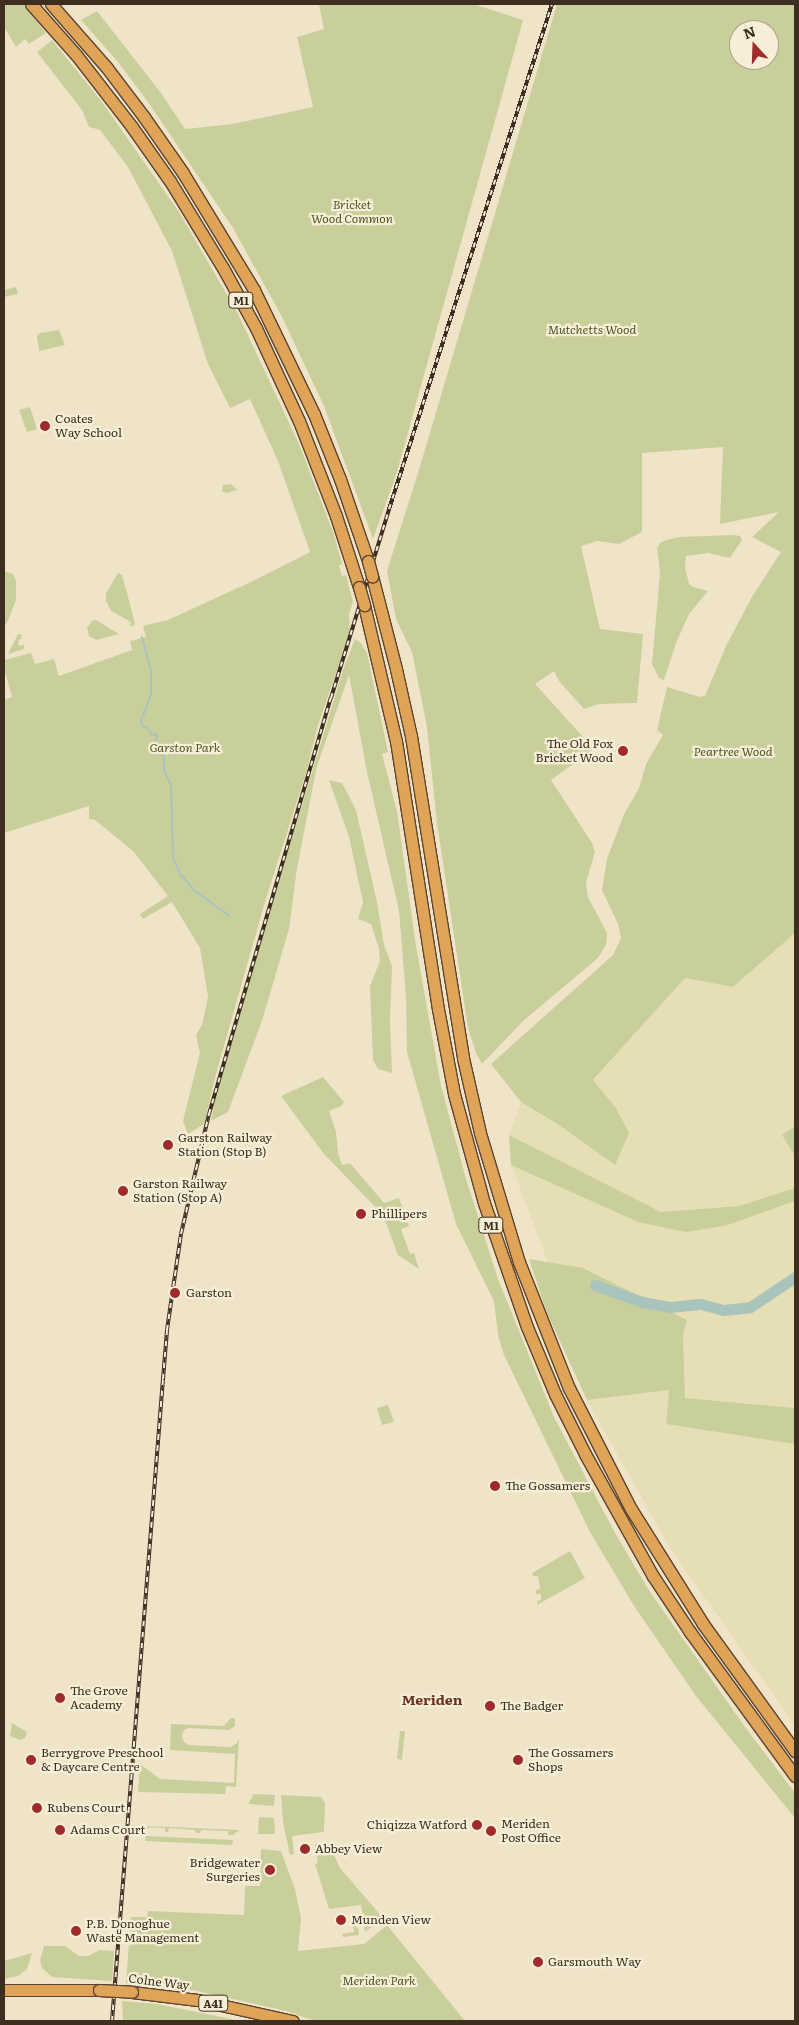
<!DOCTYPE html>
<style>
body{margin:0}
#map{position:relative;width:799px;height:2025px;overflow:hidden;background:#f0e4c8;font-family:Literata,serif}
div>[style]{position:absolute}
.farmland>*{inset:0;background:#e6deb5}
.green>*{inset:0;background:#c9cf9b}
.stream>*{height:2px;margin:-1px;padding:0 1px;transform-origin:1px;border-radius:1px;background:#a9c4bc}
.river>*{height:11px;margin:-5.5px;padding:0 5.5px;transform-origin:5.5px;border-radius:5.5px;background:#a9c4bc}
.roads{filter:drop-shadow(1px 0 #5b4430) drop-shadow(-1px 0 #5b4430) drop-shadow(0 1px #5b4430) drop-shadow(0 -1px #5b4430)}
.highway>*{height:11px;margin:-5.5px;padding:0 5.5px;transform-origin:5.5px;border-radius:5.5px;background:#e0a458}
.rail>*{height:4px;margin-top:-2px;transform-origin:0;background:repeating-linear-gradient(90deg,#f7eed8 0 5.5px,#3d2e20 0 11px);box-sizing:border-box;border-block:1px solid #3d2e20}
.bridges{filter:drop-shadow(1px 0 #5b4430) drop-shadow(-1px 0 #5b4430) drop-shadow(0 1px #5b4430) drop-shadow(0 -1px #5b4430)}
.highway-bridge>*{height:11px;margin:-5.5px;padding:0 5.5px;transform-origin:5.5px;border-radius:5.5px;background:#e0a458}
.dots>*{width:14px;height:14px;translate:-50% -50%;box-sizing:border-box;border:2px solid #f7eed8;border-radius:50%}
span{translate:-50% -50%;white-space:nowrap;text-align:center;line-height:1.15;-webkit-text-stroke:4.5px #f7eed8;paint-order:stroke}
.shield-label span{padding:1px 4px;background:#f7eed8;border:1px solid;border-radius:4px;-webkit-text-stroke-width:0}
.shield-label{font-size:11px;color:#3d2e20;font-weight:700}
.park-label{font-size:12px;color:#4d5a26;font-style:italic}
.poi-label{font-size:12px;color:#3d2e20}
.left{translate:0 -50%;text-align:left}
.right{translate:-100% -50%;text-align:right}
.street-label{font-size:12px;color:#3d2e20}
.neighbourhood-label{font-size:14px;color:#6b2e1e;font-weight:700}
.frame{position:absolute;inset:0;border:5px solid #3d2e20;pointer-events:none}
.north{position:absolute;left:729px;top:20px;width:50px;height:50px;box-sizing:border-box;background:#f7eed8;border:1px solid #ada18e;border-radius:50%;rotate:340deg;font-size:14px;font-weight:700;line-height:20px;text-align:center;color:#3d2e20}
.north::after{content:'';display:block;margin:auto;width:18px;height:22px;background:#9e2a2b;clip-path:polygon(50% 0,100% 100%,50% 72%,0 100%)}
</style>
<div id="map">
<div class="farmland">
<div style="clip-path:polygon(795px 933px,795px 1126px,782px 1135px,795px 1156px,795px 1188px,739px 1206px,661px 1212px,509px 1135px,521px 1102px,559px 1125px,615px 1165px,616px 1108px,593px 1081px,685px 978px,733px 987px)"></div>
<div style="clip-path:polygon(511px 1165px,638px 1222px,728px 1225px,795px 1201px,795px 1408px,685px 1398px,683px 1335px,583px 1269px,548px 1262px)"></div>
<div style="clip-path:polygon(669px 1390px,666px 1424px,795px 1444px,795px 1725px,671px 1550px,587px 1400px)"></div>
</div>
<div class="green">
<div style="clip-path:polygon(4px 4px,23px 4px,46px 33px,29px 44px,25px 39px,16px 47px,4px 27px)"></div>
<div style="clip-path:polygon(319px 4px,473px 4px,523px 20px,397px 472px,373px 539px,324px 406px,281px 315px,233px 228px,148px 102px,118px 62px,81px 20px,97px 11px,161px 93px,185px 129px,233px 124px,313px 107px,297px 37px,324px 29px)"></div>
<div style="clip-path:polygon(evenodd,557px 4px,795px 4px,795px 933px,733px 987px,685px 978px,593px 1080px,616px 1108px,629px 1133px,615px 1165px,559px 1125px,521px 1102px,491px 1064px,613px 955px,621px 938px,618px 924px,602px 890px,607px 859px,624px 814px,639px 788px,646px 764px,663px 735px,657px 730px,667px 687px,700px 697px,705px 696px,726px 646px,753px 595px,781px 552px,752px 537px,779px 512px,720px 524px,723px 447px,642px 453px,642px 532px,619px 544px,597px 541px,581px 546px,600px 629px,643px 634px,637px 703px,599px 704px,584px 709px,559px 681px,554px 671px,535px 684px,594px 749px,551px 780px,592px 843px,595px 852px,586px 883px,588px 897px,607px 933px,606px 945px,598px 958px,523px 1021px,482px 1064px,476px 1053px,468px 1028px,437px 823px,427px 727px,412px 652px,396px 619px,387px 571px,418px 473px,557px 4px,739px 30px,769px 30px,769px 60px,739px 60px,739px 30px)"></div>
<div style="clip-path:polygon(52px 40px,102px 102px,179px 212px,237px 312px,299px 444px,333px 532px,342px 563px,339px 566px,342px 576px,346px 575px,353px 602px,349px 614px,350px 633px,318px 725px,306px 773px,265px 902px,216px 1074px,204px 1124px,188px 1134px,183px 1121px,200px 1053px,196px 1035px,202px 1025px,208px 997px,200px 948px,172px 902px,143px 919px,140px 914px,168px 896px,133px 851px,95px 820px,89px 819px,89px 806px,4px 833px,4px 700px,12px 697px,4px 668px,4px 660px,31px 653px,35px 664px,54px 659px,59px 676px,132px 650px,130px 641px,146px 637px,143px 626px,168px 620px,255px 580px,310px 552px,278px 461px,250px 399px,230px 408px,208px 364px,172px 251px,128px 167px,100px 130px,89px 127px,82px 110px,37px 52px)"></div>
<div style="clip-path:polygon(16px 287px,18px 294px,4px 297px,4px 290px)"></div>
<div style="clip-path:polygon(59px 330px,65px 345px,39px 351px,37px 336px,40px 333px)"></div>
<div style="clip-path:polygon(30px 407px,37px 429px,27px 432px,19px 410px)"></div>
<div style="clip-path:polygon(231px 484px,237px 490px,226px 493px,222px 491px,223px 485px)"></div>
<div style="clip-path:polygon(734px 535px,740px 536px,742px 540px,730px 558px,708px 553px,686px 556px,685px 567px,689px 584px,693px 587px,708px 591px,689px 614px,676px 643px,664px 680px,659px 678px,652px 664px,660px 573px,657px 548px,660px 543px,666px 540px,679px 537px)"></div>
<div style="clip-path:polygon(4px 571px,13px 574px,16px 581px,16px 600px,7px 623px,4px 625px)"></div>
<div style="clip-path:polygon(118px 573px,122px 575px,127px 593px,135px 624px,133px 626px,130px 626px,131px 622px,111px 611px,106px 601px,106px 593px)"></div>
<div style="clip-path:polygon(96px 620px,119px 634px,96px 640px,89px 636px,87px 628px,92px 621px)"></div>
<div style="clip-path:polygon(18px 634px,21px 634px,22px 639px,18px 640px,19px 646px,24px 645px,24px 649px,8px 654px)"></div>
<div style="clip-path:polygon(355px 639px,361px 643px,367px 653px,388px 752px,382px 754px,397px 811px,416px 946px,441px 1086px,466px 1179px,498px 1279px,554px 1417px,615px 1533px,650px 1592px,745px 1727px,795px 1793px,795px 1818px,696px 1696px,634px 1606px,590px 1532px,504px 1355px,498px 1335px,494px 1301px,456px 1224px,407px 1052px,406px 997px,399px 911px,367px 772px,349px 675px,317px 766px,297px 868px,289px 929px,262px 1021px,228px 1112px,211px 1121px,215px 1098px,274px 897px,343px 670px)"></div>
<div style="clip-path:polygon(329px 780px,342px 783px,356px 810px,377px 902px,384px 945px,392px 966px,390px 1022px,392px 1073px,378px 1069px,373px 1060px,370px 986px,380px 961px,379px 949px,371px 924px,358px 919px,363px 902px,349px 837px)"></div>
<div style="clip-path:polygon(323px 1077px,344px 1102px,341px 1106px,329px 1111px,336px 1132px,338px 1153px,342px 1165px,350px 1163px,384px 1203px,399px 1198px,409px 1226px,401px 1229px,410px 1254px,414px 1253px,419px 1269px,398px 1255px,383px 1215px,324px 1154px,281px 1096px)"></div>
<div style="clip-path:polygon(795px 1126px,795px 1156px,782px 1135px)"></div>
<div style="clip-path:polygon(509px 1135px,661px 1212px,739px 1206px,795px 1188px,795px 1201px,728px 1225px,686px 1232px,638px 1222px,511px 1165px)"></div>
<div style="clip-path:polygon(529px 1259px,583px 1268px,687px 1320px,683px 1335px,685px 1398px,795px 1408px,795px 1444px,666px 1424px,669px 1390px,587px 1400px,547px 1313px)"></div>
<div style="clip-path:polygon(388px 1405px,394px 1422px,382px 1425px,377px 1408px)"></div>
<div style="clip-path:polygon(570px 1551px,585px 1578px,537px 1605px,537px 1601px,541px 1600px,541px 1594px,536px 1594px,536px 1590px,540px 1589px,538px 1576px,533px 1576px,532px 1573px)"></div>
<div style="clip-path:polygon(231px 1718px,235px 1718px,235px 1726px,229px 1730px,189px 1728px,184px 1730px,182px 1736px,184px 1742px,189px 1745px,231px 1747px,237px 1743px,239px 1738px,236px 1787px,226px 1786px,225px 1794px,138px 1792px,140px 1764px,160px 1779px,234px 1783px,235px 1754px,170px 1750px,171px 1724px,224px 1726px)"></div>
<div style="clip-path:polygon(12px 1723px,27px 1732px,25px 1738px,20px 1740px,10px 1736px)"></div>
<div style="clip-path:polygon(400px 1731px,405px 1731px,402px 1760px,397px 1759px)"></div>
<div style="clip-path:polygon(254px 1794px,275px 1795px,274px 1806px,248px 1804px)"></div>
<div style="clip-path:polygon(281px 1795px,321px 1797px,325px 1803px,324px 1832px,292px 1836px,294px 1854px,290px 1855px,283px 1822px)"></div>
<div style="clip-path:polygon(259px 1817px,274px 1818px,275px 1834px,258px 1834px)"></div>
<div style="clip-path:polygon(147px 1826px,239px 1830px,233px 1835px,228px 1835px,228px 1831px,201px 1830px,200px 1833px,196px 1833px,195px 1830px,169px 1828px,168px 1832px,165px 1832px,165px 1828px,149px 1827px,146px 1831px)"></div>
<div style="clip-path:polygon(146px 1836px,233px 1840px,232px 1845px,145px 1841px)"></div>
<div style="clip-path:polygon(328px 1842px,340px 1868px,383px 1918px,365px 1932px,361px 1905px,329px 1909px,315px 1864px,318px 1863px,315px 1844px)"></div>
<div style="clip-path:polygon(261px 1849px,281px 1851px,295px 1889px,301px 1918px,298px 1951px,364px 1944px,387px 1925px,465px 2021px,315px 2021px,286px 2011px,165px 1984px,126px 1983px,131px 1917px,147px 1917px,148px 1911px,244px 1915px,245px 1886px,260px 1886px)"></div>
<div style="clip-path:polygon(356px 1915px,359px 1935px,343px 1937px,342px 1934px,354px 1932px,352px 1916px)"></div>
<div style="clip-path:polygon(44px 1946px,65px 1946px,79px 1956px,88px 1956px,100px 1950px,114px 1951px,112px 1981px,52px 1977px,42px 1968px,40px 1960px)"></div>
<div style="clip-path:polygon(32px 1953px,27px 1969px,18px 1976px,4px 1979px,4px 1961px)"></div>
<div style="clip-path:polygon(122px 2001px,157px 2004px,241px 2021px,123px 2021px)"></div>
</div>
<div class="stream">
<div style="left:142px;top:637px;width:35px;rotate:75deg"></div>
<div style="left:151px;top:671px;width:23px;rotate:90deg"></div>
<div style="left:151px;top:694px;width:30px;rotate:110deg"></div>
<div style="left:141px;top:722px;width:4px;rotate:63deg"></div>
<div style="left:143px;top:726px;width:5px;rotate:22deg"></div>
<div style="left:148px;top:728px;width:7px;rotate:63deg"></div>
<div style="left:151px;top:734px;width:6px;rotate:9deg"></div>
<div style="left:157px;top:735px;width:7px;rotate:98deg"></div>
<div style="left:156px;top:742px;width:18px;rotate:63deg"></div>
<div style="left:164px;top:758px;width:13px;rotate:90deg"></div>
<div style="left:164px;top:771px;width:16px;rotate:63deg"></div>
<div style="left:171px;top:785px;width:73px;rotate:88.4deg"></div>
<div style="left:173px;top:858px;width:19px;rotate:65deg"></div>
<div style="left:181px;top:875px;width:21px;rotate:49deg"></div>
<div style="left:195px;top:891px;width:41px;rotate:36deg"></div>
</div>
<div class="river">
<div style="left:595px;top:1285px;width:50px;rotate:19.9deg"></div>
<div style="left:642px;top:1302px;width:28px;rotate:10deg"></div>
<div style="left:670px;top:1307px;width:31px;rotate:-6deg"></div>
<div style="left:701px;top:1304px;width:23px;rotate:15deg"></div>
<div style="left:723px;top:1310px;width:27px;rotate:-6deg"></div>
<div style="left:750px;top:1307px;width:54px;rotate:-33.7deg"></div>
</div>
<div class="roads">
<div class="highway">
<div style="left:31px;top:4px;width:69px;rotate:48.5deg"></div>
<div style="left:77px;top:56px;width:90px;rotate:52.2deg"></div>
<div style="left:132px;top:127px;width:66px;rotate:54.9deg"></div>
<div style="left:170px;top:181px;width:102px;rotate:58.7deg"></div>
<div style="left:223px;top:268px;width:68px;rotate:61.2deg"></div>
<div style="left:256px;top:328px;width:102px;rotate:65.2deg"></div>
<div style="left:299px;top:421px;width:102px;rotate:68.7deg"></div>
<div style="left:336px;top:516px;width:75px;rotate:72.1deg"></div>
<div style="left:51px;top:4px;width:85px;rotate:48.8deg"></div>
<div style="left:107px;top:68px;width:61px;rotate:52.9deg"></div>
<div style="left:144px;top:117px;width:68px;rotate:55.1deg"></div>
<div style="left:183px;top:173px;width:137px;rotate:58.7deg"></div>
<div style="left:254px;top:290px;width:138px;rotate:64.2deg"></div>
<div style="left:314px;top:414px;width:70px;rotate:68.2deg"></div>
<div style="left:340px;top:479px;width:87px;rotate:71.1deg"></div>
<div style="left:372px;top:576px;width:96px;rotate:75.5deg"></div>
<div style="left:396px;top:669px;width:69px;rotate:77.4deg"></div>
<div style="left:411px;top:736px;width:326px;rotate:80.8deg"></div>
<div style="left:463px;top:1058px;width:77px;rotate:77.2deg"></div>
<div style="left:480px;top:1133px;width:135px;rotate:73.2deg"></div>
<div style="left:519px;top:1262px;width:136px;rotate:68.4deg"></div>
<div style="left:569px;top:1388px;width:136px;rotate:62.9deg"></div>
<div style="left:631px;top:1509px;width:136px;rotate:57.9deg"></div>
<div style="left:703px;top:1624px;width:157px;rotate:54.1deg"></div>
<div style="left:364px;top:605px;width:140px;rotate:76.8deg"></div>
<div style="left:396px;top:741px;width:271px;rotate:81.1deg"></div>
<div style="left:438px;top:1009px;width:86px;rotate:79.3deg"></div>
<div style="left:454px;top:1094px;width:113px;rotate:74.6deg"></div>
<div style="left:484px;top:1203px;width:131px;rotate:70.9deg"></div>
<div style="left:527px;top:1327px;width:73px;rotate:67.3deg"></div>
<div style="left:555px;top:1394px;width:67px;rotate:63.4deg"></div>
<div style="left:585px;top:1454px;width:140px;rotate:60.9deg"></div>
<div style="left:653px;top:1576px;width:67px;rotate:56.5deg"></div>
<div style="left:690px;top:1632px;width:178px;rotate:53.9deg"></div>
<div style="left:4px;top:1990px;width:95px"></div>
<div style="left:132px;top:1992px;width:66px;rotate:6.9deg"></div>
<div style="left:198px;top:2000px;width:97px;rotate:12.5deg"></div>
</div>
</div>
<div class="rail">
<div style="left:112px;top:2021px;width:644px;rotate:-85.46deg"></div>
<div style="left:163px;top:1379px;width:49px;rotate:-85.3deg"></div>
<div style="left:167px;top:1330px;width:97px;rotate:-81.7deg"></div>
<div style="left:181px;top:1234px;width:123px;rotate:-76.9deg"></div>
<div style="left:209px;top:1114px;width:434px;rotate:-73.7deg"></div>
<div style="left:331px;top:698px;width:198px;rotate:-72.9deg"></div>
<div style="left:389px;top:509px;width:531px;rotate:-72.11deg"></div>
</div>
<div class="bridges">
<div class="highway-bridge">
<div style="left:368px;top:561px;width:16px;rotate:75deg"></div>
<div style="left:359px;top:587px;width:19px;rotate:74deg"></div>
<div style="left:99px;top:1990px;width:33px;rotate:3deg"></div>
</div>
</div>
<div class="dots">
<div style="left:45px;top:426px;background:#9e2a2b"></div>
<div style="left:623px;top:751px;background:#9e2a2b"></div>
<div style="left:168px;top:1145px;background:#9e2a2b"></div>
<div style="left:123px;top:1191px;background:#9e2a2b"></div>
<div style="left:361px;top:1214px;background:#9e2a2b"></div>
<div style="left:175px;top:1293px;background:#9e2a2b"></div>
<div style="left:495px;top:1486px;background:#9e2a2b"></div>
<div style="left:60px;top:1698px;background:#9e2a2b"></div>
<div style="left:490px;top:1706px;background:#9e2a2b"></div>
<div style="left:31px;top:1760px;background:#9e2a2b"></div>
<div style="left:518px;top:1760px;background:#9e2a2b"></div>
<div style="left:37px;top:1808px;background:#9e2a2b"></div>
<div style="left:477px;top:1825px;background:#9e2a2b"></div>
<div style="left:60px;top:1830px;background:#9e2a2b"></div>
<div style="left:491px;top:1831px;background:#9e2a2b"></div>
<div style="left:305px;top:1849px;background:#9e2a2b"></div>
<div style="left:270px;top:1870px;background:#9e2a2b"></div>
<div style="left:341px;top:1920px;background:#9e2a2b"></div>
<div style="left:76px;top:1931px;background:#9e2a2b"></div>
<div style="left:538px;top:1962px;background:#9e2a2b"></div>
</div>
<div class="shield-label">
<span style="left:241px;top:300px">M1</span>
<span style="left:491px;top:1225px">M1</span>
<span style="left:213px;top:2003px">A41</span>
</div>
<div class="park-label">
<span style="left:352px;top:212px">Bricket<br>Wood Common</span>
<span style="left:592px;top:330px">Mutchetts Wood</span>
<span style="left:185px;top:748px">Garston Park</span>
<span style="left:733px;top:752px">Peartree Wood</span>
<span style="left:379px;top:1981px">Meriden Park</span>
</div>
<div class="poi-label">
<span class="left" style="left:55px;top:426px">Coates<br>Way School</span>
<span class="right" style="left:613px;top:751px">The Old Fox<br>Bricket Wood</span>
<span class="left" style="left:178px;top:1145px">Garston Railway<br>Station (Stop B)</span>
<span class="left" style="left:133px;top:1191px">Garston Railway<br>Station (Stop A)</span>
<span class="left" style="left:371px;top:1214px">Phillipers</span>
<span class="left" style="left:186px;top:1293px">Garston</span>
<span class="left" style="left:505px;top:1486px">The Gossamers</span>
<span class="left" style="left:70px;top:1698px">The Grove<br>Academy</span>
<span class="left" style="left:500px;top:1706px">The Badger</span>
<span class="left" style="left:41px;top:1760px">Berrygrove Preschool<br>&amp; Daycare Centre</span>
<span class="left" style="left:528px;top:1760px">The Gossamers<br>Shops</span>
<span class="left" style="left:47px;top:1808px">Rubens Court</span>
<span class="left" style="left:501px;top:1831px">Meriden<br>Post Office</span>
<span class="right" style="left:467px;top:1825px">Chiqizza Watford</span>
<span class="left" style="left:70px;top:1830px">Adams Court</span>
<span class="left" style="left:315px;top:1849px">Abbey View</span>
<span class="right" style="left:260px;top:1870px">Bridgewater<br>Surgeries</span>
<span class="left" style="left:351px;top:1920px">Munden View</span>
<span class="left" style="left:86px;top:1931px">P.B. Donoghue<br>Waste Management</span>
<span class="left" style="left:548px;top:1962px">Garsmouth Way</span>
</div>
<div class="street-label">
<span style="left:159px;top:1982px;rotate:7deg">Colne Way</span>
</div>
<div class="neighbourhood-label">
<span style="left:432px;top:1699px">Meriden</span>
</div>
<div class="frame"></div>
<div class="north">N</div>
</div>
